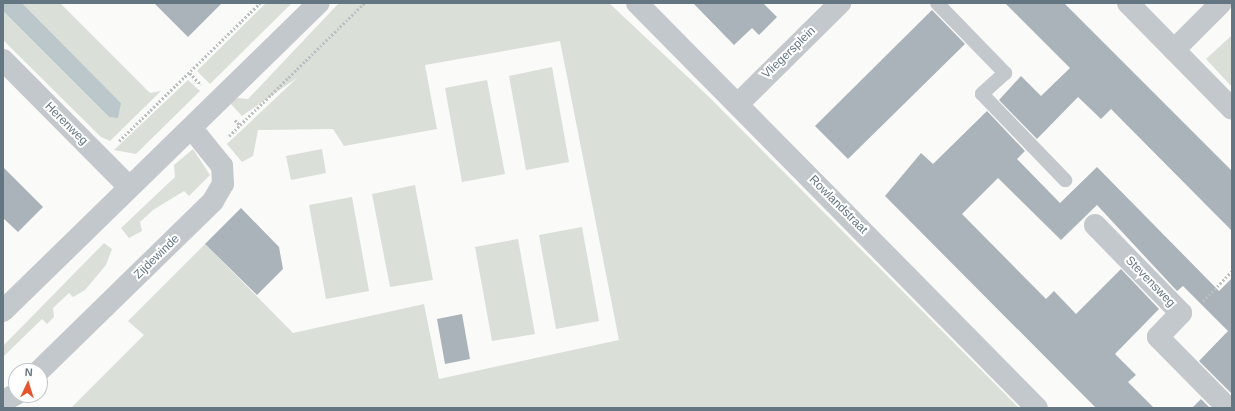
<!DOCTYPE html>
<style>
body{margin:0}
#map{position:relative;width:1235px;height:411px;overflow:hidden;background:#fafaf8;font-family:Helvetica,sans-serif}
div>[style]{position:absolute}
.green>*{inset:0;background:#dadfd7}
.water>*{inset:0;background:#bbc7cb}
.building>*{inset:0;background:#aab3b9}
.path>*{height:2.5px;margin-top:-1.25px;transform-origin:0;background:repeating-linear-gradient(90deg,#bbbfc2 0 2px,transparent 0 4px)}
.service>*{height:14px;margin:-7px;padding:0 7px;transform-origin:7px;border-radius:7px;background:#c3c8cc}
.minor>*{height:22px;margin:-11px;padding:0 11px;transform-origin:11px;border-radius:11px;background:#c3c8cc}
span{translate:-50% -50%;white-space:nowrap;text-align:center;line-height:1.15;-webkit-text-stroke:4px #fff;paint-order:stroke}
.street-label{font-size:12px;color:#657683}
.frame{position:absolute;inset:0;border:4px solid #657683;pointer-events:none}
.north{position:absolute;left:8px;top:363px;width:40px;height:40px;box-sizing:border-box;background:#fff;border:1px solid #c1c8cd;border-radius:50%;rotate:4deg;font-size:11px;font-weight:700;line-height:16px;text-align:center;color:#657683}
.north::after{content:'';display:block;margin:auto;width:14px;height:18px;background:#e4572e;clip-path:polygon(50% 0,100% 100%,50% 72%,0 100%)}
</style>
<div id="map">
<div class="green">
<div style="clip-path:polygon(22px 3px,60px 3px,150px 93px,161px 91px,110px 141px,101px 137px,3px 40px,3px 11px,109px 117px,121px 103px)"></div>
<div style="clip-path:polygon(266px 3px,292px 3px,210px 84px,197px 71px)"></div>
<div style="clip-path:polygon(339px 3px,609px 3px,708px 96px,1019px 408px,71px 408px,144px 335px,128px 321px,205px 244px,293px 333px,424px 304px,439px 379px,619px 340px,560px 41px,425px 65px,437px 129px,344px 146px,333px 129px,258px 130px,253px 156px,242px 162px,227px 144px,297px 78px,242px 116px,230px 103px,237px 98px,248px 99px)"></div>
<div style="clip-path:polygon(1231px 36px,1232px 38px,1232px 87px,1206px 59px)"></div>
<div style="clip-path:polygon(552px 67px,569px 162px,526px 170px,509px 76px)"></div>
<div style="clip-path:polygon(188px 80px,200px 91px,136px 154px,114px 150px)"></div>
<div style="clip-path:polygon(487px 80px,505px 174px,462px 182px,445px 88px)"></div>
<div style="clip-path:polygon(193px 149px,210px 175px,189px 196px,184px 191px,153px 210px,140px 222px,142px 231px,129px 238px,121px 228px,175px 177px,174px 165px)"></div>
<div style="clip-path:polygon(322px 149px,326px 173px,291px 180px,286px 156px)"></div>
<div style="clip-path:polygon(415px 185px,433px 280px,390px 287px,372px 194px)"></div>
<div style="clip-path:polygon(352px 197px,369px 291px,326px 299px,309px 205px)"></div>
<div style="clip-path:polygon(582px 227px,599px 321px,556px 329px,539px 235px)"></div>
<div style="clip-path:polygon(518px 239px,535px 334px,492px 341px,475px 247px)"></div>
<div style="clip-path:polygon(104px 243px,112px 249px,106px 265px,85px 290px,73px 297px,69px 293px,53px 308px,54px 317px,47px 324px,42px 319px,3px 357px,3px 346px)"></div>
</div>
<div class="water">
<div style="clip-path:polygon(3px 3px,22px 3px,121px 103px,118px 118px,109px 117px,3px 11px)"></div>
</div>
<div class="building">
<div style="clip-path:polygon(154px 3px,222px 3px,188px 37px)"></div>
<div style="clip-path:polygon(693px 3px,763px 3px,777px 17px,759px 35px,752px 28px,734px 45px)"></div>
<div style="clip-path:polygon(1005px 3px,1064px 3px,1232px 171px,1232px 231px,1111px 109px,1101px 119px,1078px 97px,1037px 139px,999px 100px,1021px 76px,1041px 96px,1070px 68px)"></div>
<div style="clip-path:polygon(932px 10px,965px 44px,848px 159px,815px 126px)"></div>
<div style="clip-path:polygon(987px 111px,1025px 151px,1017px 159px,1060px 203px,1097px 167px,1219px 291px,1232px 278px,1232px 394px,1199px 361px,1228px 331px,1183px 286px,1177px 291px,1097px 205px,1061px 240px,998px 178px,962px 214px,1046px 299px,1054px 291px,1076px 314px,1121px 269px,1159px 309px,1115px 354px,1136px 375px,1128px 382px,1154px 408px,1096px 408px,885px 196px,921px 153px,933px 164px)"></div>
<div style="clip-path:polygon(3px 167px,43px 207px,18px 232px,3px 218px)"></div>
<div style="clip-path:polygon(241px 208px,279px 247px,283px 269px,257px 295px,205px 244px)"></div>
<div style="clip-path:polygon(462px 314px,470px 359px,445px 364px,437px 319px)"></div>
<div style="clip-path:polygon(1201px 399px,1210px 408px,1192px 408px)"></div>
</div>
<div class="path">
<div style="left:190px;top:73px;width:16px;rotate:47deg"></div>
<div style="left:235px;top:120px;width:7px;rotate:45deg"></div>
<div style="left:240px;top:125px;width:174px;rotate:-44.5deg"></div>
<div style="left:229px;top:136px;width:16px;rotate:-45deg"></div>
<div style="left:119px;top:141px;width:197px;rotate:-44.4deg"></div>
<div style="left:1203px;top:301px;width:42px;rotate:-46deg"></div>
</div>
<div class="service">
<div style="left:937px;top:3px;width:98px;rotate:45.8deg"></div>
<div style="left:1005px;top:73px;width:31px;rotate:138deg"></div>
<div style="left:982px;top:94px;width:120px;rotate:46deg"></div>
</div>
<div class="minor">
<div style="left:637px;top:3px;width:569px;rotate:45.36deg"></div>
<div style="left:1128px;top:3px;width:148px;rotate:45.5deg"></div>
<div style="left:1174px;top:50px;width:66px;rotate:-45deg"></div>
<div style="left:3px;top:60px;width:179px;rotate:45.2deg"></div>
<div style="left:738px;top:104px;width:144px;rotate:-44.7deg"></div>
<div style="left:1095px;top:225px;width:123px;rotate:45.7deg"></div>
<div style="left:1181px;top:313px;width:33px;rotate:134deg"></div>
<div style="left:1158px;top:337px;width:100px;rotate:45.4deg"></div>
<div style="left:3px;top:311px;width:441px;rotate:-44.3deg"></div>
<div style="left:39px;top:371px;width:243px;rotate:-44.3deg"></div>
<div style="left:213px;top:201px;width:20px;rotate:-60deg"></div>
<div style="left:223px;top:184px;width:18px;rotate:-93deg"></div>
<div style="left:222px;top:166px;width:46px;rotate:-128.9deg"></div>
<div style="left:3px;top:401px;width:15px;rotate:-28deg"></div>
</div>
<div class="street-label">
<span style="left:789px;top:53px;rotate:-44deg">Vliegersplein</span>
<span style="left:66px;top:124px;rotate:45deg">Herenweg</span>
<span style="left:838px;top:205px;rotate:45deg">Rowlandstraat</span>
<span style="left:157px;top:257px;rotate:-44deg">Zijdewinde</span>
<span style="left:1150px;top:282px;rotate:46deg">Stevensweg</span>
</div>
<div class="frame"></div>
<div class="north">N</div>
</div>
